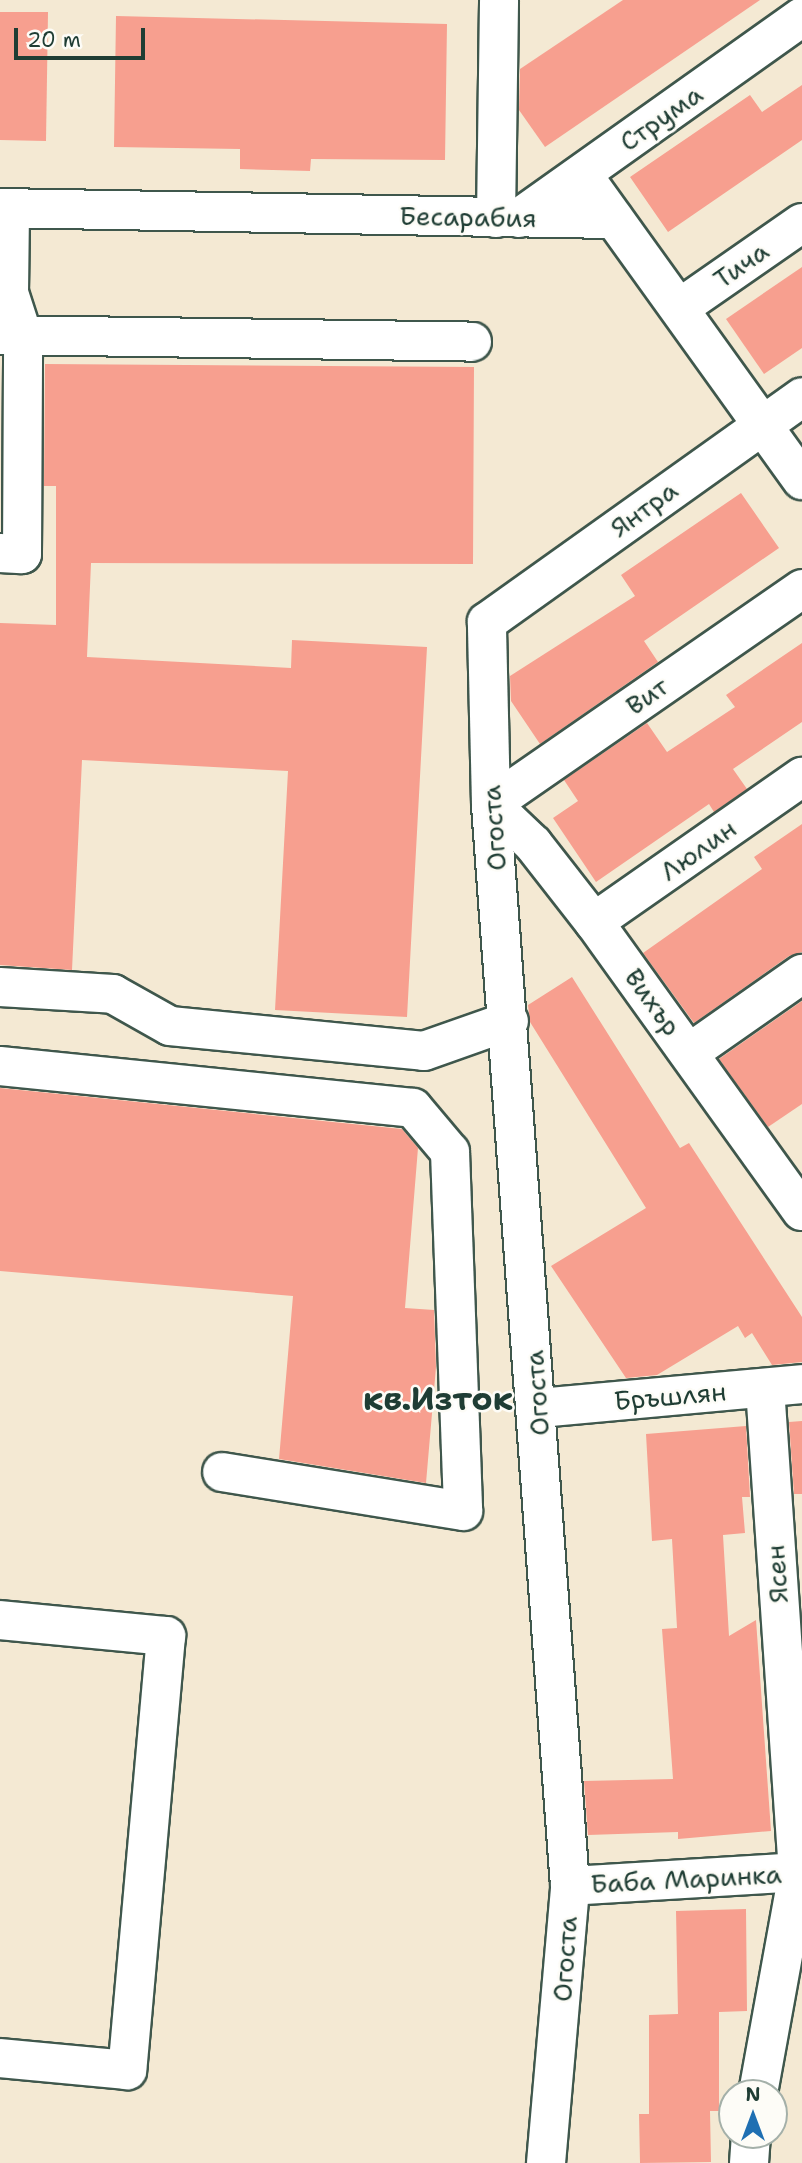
<!DOCTYPE html>
<meta charset="utf-8">
<style>
body{margin:0}
#map{position:relative;width:802px;height:2163px;overflow:hidden;background:#f4e9d3;font-family:"Shantell Sans",sans-serif}
div>[style]{position:absolute}
.building>*{inset:0;background:#f79f8f}
.roads{filter:drop-shadow(2px 0 #3f574c) drop-shadow(-2px 0 #3f574c) drop-shadow(0 2px #3f574c) drop-shadow(0 -2px #3f574c)}
.minor>*{height:38px;margin:-19px;padding:0 19px;transform-origin:19px;border-radius:19px;background:#fff}
span{translate:-50% -50%;white-space:nowrap;text-align:center;line-height:1.15;-webkit-text-stroke:5px #fdfcf7;paint-order:stroke}
.street-label{font-size:26px;color:#1f3d34}
.district-label{font-size:33px;color:#1f3d34;font-weight:700}
.north{position:absolute;left:718px;top:2079px;width:70px;height:70px;box-sizing:border-box;background:#fdfcf7;border:2px solid #a4b0a9;border-radius:50%;rotate:0deg;font-size:19px;font-weight:700;line-height:28px;text-align:center;color:#1f3d34}
.north::after{content:'';display:block;margin:auto;width:24px;height:32px;background:#1f6fb2;clip-path:polygon(50% 0,100% 100%,50% 72%,0 100%)}
.scale{position:absolute;left:14px;top:28px;width:131px;height:32px;box-sizing:border-box;border:4px solid #1f3d34;border-top:0;padding-left:9px;font-size:21px;line-height:24px;white-space:nowrap;color:#1f3d34;-webkit-text-stroke:5px #fdfcf7;paint-order:stroke}
</style>
<div id="map">
<div class="building">
<div style="clip-path:polygon(623px 0,760px 0,545px 147px,519px 110px,520px 69px)"></div>
<div style="clip-path:polygon(0 12px,48px 12px,46px 141px,0 140px)"></div>
<div style="clip-path:polygon(116px 16px,447px 24px,445px 160px,311px 159px,310px 171px,240px 169px,240px 149px,114px 147px)"></div>
<div style="clip-path:polygon(802px 85px,802px 140px,668px 232px,630px 177px,750px 95px,762px 112px)"></div>
<div style="clip-path:polygon(802px 267px,802px 348px,764px 374px,726px 319px)"></div>
<div style="clip-path:polygon(45px 364px,474px 367px,473px 564px,91px 563px,87px 657px,291px 668px,292px 640px,427px 647px,407px 1017px,275px 1010px,288px 771px,82px 760px,72px 970px,0 965px,0 623px,56px 625px,56px 486px,44px 486px)"></div>
<div style="clip-path:polygon(741px 493px,779px 548px,644px 641px,658px 662px,540px 744px,511px 701px,510px 676px,635px 596px,621px 575px)"></div>
<div style="clip-path:polygon(802px 643px,802px 722px,733px 769px,747px 789px,714px 812px,709px 804px,596px 882px,553px 818px,578px 801px,564px 780px,647px 723px,667px 752px,735px 707px,726px 695px)"></div>
<div style="clip-path:polygon(802px 824px,802px 952px,789px 956px,694px 1023px,643px 953px,762px 869px,754px 857px)"></div>
<div style="clip-path:polygon(572px 977px,680px 1148px,689px 1143px,802px 1317px,802px 1362px,772px 1365px,752px 1333px,745px 1338px,738px 1326px,657px 1375px,626px 1378px,551px 1266px,646px 1208px,530px 1022px,528px 1005px)"></div>
<div style="clip-path:polygon(802px 1001px,802px 1104px,768px 1127px,719px 1059px)"></div>
<div style="clip-path:polygon(0 1088px,402px 1129px,418px 1148px,405px 1308px,434px 1310px,436px 1367px,426px 1483px,279px 1459px,293px 1296px,0 1271px)"></div>
<div style="clip-path:polygon(802px 1421px,802px 1494px,794px 1494px,789px 1422px)"></div>
<div style="clip-path:polygon(746px 1426px,750px 1497px,742px 1497px,745px 1533px,723px 1535px,729px 1636px,756px 1620px,771px 1831px,678px 1839px,678px 1832px,588px 1835px,584px 1781px,673px 1779px,662px 1629px,677px 1628px,672px 1539px,652px 1541px,646px 1434px)"></div>
<div style="clip-path:polygon(746px 1909px,747px 2011px,719px 2012px,719px 2111px,710px 2111px,711px 2162px,640px 2163px,639px 2114px,649px 2114px,649px 2015px,678px 2014px,676px 1911px)"></div>
</div>
<div class="roads">
<div class="minor">
<div style="left:582px;top:174px;width:377px;rotate:54.3deg"></div>
<div style="left:0;top:208px;width:614px;rotate:1.03deg"></div>
<div style="left:496px;top:218px;width:218px;rotate:-89.2deg"></div>
<div style="left:519px;top:218px;width:347px;rotate:-35.4deg"></div>
<div style="left:681px;top:307px;width:147px;rotate:-34.8deg"></div>
<div style="left:0;top:335px;width:472px;rotate:0.8deg"></div>
<div style="left:0;top:553px;width:22px;rotate:3deg"></div>
<div style="left:22px;top:554px;width:218px;rotate:-89.7deg"></div>
<div style="left:23px;top:336px;width:45px;rotate:-108deg"></div>
<div style="left:9px;top:293px;width:85px;rotate:-89.3deg"></div>
<div style="left:802px;top:589px;width:378px;rotate:145.3deg"></div>
<div style="left:491px;top:804px;width:58px;rotate:43.6deg"></div>
<div style="left:533px;top:844px;width:99px;rotate:52deg"></div>
<div style="left:594px;top:922px;width:356px;rotate:54.3deg"></div>
<div style="left:594px;top:922px;width:254px;rotate:-34.9deg"></div>
<div style="left:0;top:987px;width:113px;rotate:3.5deg"></div>
<div style="left:113px;top:994px;width:65px;rotate:29.3deg"></div>
<div style="left:170px;top:1026px;width:255px;rotate:5.6deg"></div>
<div style="left:424px;top:1051px;width:90px;rotate:-19.4deg"></div>
<div style="left:689px;top:1053px;width:138px;rotate:-35deg"></div>
<div style="left:0;top:1066px;width:415px;rotate:5.8deg"></div>
<div style="left:413px;top:1108px;width:57px;rotate:49.9deg"></div>
<div style="left:450px;top:1152px;width:359px;rotate:87.9deg"></div>
<div style="left:463px;top:1511px;width:244px;rotate:-170.8deg"></div>
<div style="left:539px;top:1408px;width:264px;rotate:-5.2deg"></div>
<div style="left:0;top:1620px;width:167px;rotate:5.5deg"></div>
<div style="left:166px;top:1636px;width:436px;rotate:95.1deg"></div>
<div style="left:127px;top:2070px;width:128px;rotate:-174.6deg"></div>
<div style="left:570px;top:1886px;width:232px;rotate:-3.5deg"></div>
<div style="left:758px;top:2093px;width:225px;rotate:-79.7deg"></div>
<div style="left:798px;top:1872px;width:485px;rotate:-93.9deg"></div>
<div style="left:546px;top:2163px;width:278px;rotate:-85deg"></div>
<div style="left:570px;top:1886px;width:1085px;rotate:-94.18deg"></div>
<div style="left:491px;top:804px;width:182px;rotate:-91.3deg"></div>
<div style="left:487px;top:622px;width:387px;rotate:-35.5deg"></div>
<div style="left:749px;top:2163px;width:28px;rotate:-86deg"></div>
</div>
</div>
<div class="street-label">
<span style="left:661px;top:118px;rotate:-35deg">Струма</span>
<span style="left:468px;top:217px;rotate:1deg">Бесарабия</span>
<span style="left:741px;top:265px;rotate:-35deg">Тича</span>
<span style="left:644px;top:509px;rotate:-36deg">Янтра</span>
<span style="left:647px;top:696px;rotate:-35deg">Вит</span>
<span style="left:494px;top:828px;rotate:-94deg">Огоста</span>
<span style="left:698px;top:850px;rotate:-35deg">Люлин</span>
<span style="left:653px;top:1002px;rotate:54deg">Вихър</span>
<span style="left:537px;top:1393px;rotate:-94deg">Огоста</span>
<span style="left:670px;top:1396px;rotate:-5deg">Бръшлян</span>
<span style="left:777px;top:1574px;rotate:-94deg">Ясен</span>
<span style="left:686px;top:1879px;rotate:-3deg">Баба Маринка</span>
<span style="left:565px;top:1959px;rotate:-86deg">Огоста</span>
</div>
<div class="district-label">
<span style="left:438px;top:1399px">кв.Изток</span>
</div>
<div class="north">N</div>
<div class="scale">20 m</div>
</div>
